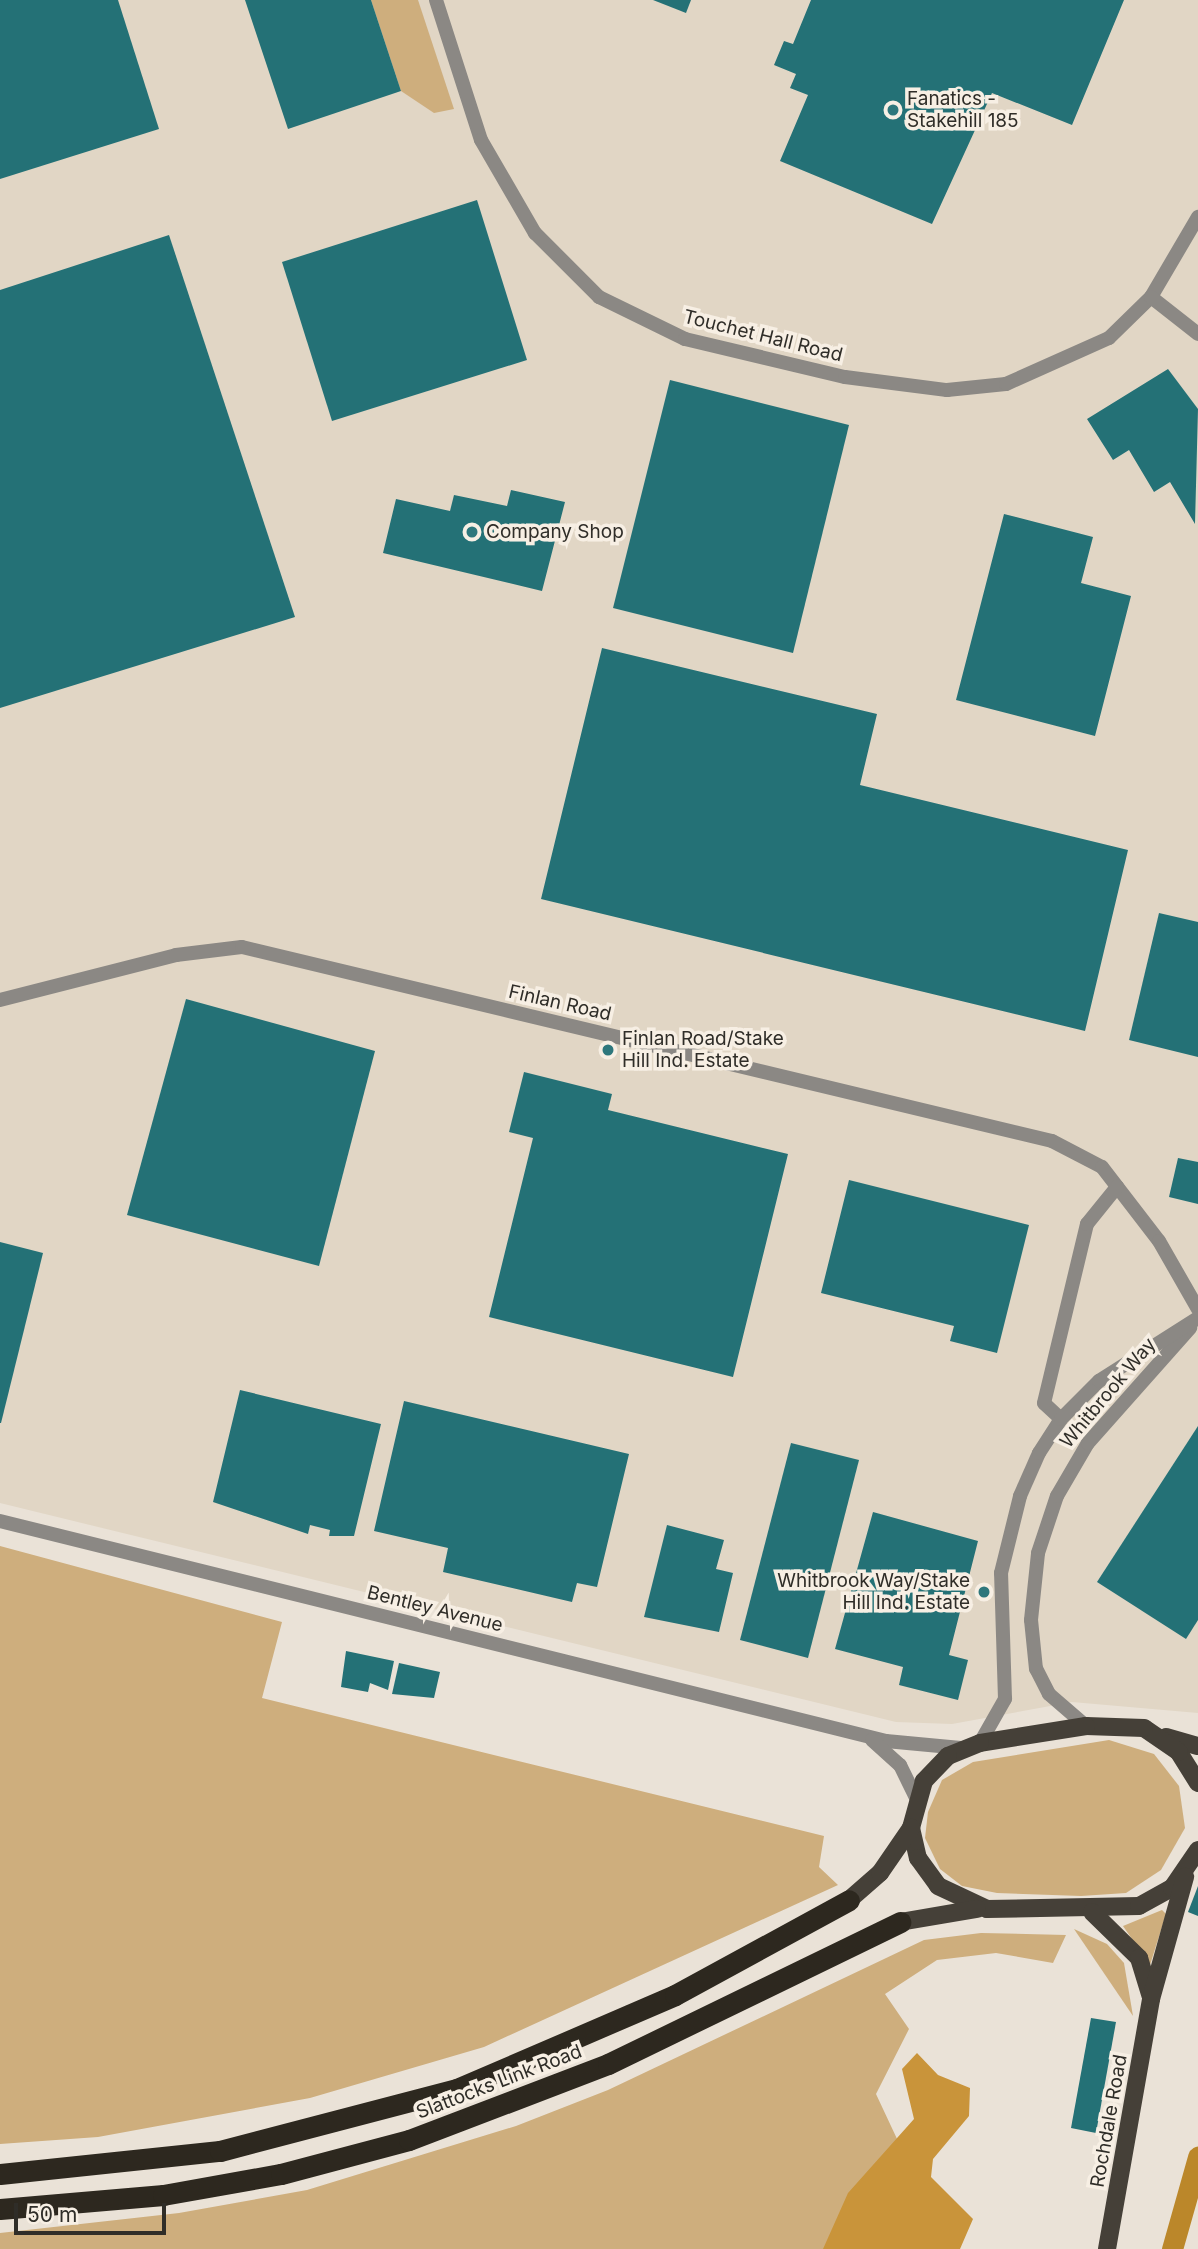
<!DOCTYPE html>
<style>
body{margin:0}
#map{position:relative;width:1198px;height:2249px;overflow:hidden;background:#eae2d7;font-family:Inter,sans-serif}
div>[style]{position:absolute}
.built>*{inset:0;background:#e1d6c5}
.green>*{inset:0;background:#ceae7d}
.forest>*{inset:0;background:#c9943a}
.canal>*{height:21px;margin:-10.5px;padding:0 10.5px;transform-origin:10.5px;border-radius:10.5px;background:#bb872a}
.building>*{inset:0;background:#247176}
.street>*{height:14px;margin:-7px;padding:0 7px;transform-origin:7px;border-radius:7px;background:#8b8884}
.primary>*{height:18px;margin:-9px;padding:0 9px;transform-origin:9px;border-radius:9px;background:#454038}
.highway>*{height:21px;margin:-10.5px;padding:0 10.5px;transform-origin:10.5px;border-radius:10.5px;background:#2d281f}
.dots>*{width:19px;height:19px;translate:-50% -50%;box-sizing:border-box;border:4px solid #f7efe4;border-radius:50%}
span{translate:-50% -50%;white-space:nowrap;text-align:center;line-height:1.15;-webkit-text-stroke:7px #f7efe4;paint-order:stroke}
.poi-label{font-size:19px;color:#2f2d28}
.left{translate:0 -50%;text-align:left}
.right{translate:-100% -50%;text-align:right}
.street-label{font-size:19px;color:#2f2d28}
.scale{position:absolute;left:14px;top:2203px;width:152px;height:32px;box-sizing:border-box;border:4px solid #2f2d28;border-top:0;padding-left:9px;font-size:21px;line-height:24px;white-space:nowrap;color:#2f2d28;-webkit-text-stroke:5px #f7efe4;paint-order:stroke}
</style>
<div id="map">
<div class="built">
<div style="clip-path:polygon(0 0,1198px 0,1198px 1713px,1072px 1702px,952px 1724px,896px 1722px,0 1503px)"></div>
</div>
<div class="green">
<div style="clip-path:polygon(371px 0,418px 0,454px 109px,434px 113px,401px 91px)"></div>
<div style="clip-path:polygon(0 1546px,282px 1622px,262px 1698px,824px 1836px,819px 1867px,838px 1885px,484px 2047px,310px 2098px,98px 2137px,0 2144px)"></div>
<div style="clip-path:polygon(1109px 1740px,1154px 1754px,1179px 1786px,1185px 1828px,1161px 1870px,1126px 1893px,1081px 1896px,997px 1893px,962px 1886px,940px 1869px,925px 1838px,928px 1812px,942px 1780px,973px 1762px)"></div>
<div style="clip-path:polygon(1162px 1910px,1166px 1914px,1150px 1965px,1123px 1926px)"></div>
<div style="clip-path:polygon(1074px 1929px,1107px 1944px,1124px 1963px,1133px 2016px)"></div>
<div style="clip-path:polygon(981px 1933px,1066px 1935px,1053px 1963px,996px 1953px,937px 1960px,885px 1994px,909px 2029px,876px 2094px,898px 2141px,834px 2249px,0 2249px,0 2233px,179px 2213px,307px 2190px,516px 2126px,608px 2090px,924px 1940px)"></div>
</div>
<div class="forest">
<div style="clip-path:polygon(917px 2053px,938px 2075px,970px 2088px,969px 2116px,933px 2159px,931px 2177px,973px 2219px,960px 2249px,823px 2249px,848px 2193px,914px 2119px,902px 2069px)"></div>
</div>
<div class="canal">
<div style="left:1172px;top:2249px;width:96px;rotate:-74.2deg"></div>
</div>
<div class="building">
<div style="clip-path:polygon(0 0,118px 0,159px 129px,0 179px)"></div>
<div style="clip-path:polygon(245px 0,371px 0,401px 91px,288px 129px)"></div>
<div style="clip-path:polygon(653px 0,691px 0,686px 13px)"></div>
<div style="clip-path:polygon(811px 0,1124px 0,1072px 125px,992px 93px,932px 224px,780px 161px,808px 95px,790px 88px,796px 74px,774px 65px,784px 41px,793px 44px)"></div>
<div style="clip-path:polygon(477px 200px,527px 360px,332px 421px,282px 262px)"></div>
<div style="clip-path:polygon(169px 235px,295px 617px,0 708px,0 290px)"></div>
<div style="clip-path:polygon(1168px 369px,1198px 409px,1195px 524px,1170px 482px,1154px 492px,1129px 450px,1113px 460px,1087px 419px)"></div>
<div style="clip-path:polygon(670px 380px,849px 425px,793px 653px,613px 608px)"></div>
<div style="clip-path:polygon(511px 490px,565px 502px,542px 591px,383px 553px,396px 499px,450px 511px,454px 495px,507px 506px)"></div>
<div style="clip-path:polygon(1004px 514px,1093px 537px,1081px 583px,1131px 596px,1095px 736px,956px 700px)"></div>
<div style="clip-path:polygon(602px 648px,877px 714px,860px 785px,1128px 850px,1085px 1031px,541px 899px)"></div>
<div style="clip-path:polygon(1159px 913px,1198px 922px,1198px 1057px,1129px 1040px)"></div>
<div style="clip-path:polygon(186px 999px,375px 1051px,319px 1266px,127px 1215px)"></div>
<div style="clip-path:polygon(524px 1072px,612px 1094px,608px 1110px,788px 1154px,733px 1377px,489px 1317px,533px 1138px,509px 1132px)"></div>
<div style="clip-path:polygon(1178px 1158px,1198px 1162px,1198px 1204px,1169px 1197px)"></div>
<div style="clip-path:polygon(849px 1180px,1029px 1225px,997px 1353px,950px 1341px,954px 1326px,821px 1293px)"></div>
<div style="clip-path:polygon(0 1242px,43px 1253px,1px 1423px,0 1423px)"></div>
<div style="clip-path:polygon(240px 1390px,381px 1424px,354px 1536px,329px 1536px,330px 1530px,310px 1525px,308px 1534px,213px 1502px)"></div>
<div style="clip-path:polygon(404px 1401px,629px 1454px,597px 1587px,577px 1583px,572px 1602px,443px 1572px,448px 1548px,374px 1531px)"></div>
<div style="clip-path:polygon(1198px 1426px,1198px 1620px,1186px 1639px,1097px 1582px)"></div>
<div style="clip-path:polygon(791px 1443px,859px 1460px,808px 1658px,740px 1640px)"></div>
<div style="clip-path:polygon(873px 1512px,978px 1541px,949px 1655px,968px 1660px,958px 1700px,899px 1685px,903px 1667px,835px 1649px)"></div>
<div style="clip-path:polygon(667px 1525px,724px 1540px,716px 1569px,733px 1573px,719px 1632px,644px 1617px)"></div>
<div style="clip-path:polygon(346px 1651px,394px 1661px,388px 1690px,370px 1683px,368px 1692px,341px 1687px)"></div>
<div style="clip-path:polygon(399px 1663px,440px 1672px,434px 1698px,392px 1694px)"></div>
<div style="clip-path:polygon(1198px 1886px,1198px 1916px,1188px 1912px)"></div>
<div style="clip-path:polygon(1091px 2018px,1116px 2022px,1096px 2133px,1071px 2128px)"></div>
</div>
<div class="street">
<div style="left:436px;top:0;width:147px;rotate:72.2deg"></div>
<div style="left:481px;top:140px;width:108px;rotate:59.9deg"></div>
<div style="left:535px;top:233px;width:91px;rotate:45deg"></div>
<div style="left:599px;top:297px;width:96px;rotate:26deg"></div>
<div style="left:685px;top:339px;width:164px;rotate:13.4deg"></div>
<div style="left:845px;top:377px;width:103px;rotate:7.3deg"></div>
<div style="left:947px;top:390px;width:59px;rotate:-5.8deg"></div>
<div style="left:1006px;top:384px;width:113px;rotate:-24.1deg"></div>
<div style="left:1109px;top:338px;width:59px;rotate:-44.3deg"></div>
<div style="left:1151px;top:297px;width:93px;rotate:-59.6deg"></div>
<div style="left:1151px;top:297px;width:60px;rotate:38.2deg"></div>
<div style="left:0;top:1000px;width:182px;rotate:-14.3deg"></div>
<div style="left:176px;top:955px;width:66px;rotate:-6.9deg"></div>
<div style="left:242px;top:947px;width:833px;rotate:13.47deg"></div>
<div style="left:1052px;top:1141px;width:56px;rotate:27.5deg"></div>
<div style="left:1102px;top:1167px;width:93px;rotate:52.4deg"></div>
<div style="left:1159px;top:1241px;width:78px;rotate:60.2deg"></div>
<div style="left:1061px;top:1419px;width:23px;rotate:-137deg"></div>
<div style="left:1044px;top:1403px;width:184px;rotate:-76.5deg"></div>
<div style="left:1087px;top:1224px;width:48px;rotate:-51deg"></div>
<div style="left:0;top:1521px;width:913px;rotate:13.94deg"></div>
<div style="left:886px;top:1741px;width:75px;rotate:5.3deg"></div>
<div style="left:1086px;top:1726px;width:49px;rotate:-139.1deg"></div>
<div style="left:1049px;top:1694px;width:28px;rotate:-117deg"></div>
<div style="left:1036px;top:1669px;width:49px;rotate:-95.8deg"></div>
<div style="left:1031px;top:1620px;width:67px;rotate:-84deg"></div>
<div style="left:1038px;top:1553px;width:60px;rotate:-71.6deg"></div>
<div style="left:1057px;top:1496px;width:61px;rotate:-59.7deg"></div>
<div style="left:1088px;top:1443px;width:154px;rotate:-48.4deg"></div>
<div style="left:872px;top:1740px;width:38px;rotate:42deg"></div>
<div style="left:900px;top:1765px;width:37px;rotate:64deg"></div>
<div style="left:980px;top:1743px;width:51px;rotate:-60.4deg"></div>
<div style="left:1005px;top:1699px;width:126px;rotate:-91.8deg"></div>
<div style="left:1001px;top:1573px;width:79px;rotate:-76.1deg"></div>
<div style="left:1020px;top:1496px;width:47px;rotate:-66.2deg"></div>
<div style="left:1039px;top:1453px;width:40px;rotate:-57.1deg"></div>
<div style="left:1061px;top:1419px;width:54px;rotate:-45deg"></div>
<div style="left:1099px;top:1381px;width:117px;rotate:-32.5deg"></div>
</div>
<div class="primary">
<div style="left:1166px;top:1737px;width:33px;rotate:16deg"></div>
<div style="left:1198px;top:1783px;width:36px;rotate:-122deg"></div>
<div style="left:1179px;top:1752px;width:42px;rotate:-145.6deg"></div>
<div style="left:1144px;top:1728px;width:58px;rotate:-178deg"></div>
<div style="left:1086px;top:1726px;width:107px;rotate:170.9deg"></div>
<div style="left:980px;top:1743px;width:35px;rotate:158deg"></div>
<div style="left:948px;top:1756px;width:35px;rotate:134deg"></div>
<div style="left:924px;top:1781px;width:49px;rotate:105.5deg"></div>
<div style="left:911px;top:1828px;width:31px;rotate:77deg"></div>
<div style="left:918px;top:1858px;width:34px;rotate:54deg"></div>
<div style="left:938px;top:1886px;width:54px;rotate:25.1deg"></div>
<div style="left:987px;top:1909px;width:152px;rotate:-1.1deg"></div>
<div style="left:1139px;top:1906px;width:38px;rotate:-29deg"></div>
<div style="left:1172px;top:1888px;width:46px;rotate:-55.6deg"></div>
<div style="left:849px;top:1900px;width:41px;rotate:-41.1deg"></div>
<div style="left:880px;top:1873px;width:55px;rotate:-55.4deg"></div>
<div style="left:1092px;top:1912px;width:66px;rotate:44.4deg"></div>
<div style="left:1139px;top:1958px;width:39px;rotate:73deg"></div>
<div style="left:900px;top:1922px;width:78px;rotate:-9.6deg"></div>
<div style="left:1107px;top:2249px;width:254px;rotate:-80deg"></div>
<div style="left:1151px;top:1999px;width:127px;rotate:-74.4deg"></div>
</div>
<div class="highway">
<div style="left:0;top:2174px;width:221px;rotate:-6deg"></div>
<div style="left:220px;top:2151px;width:245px;rotate:-14.7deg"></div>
<div style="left:457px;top:2089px;width:237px;rotate:-23.3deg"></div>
<div style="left:675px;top:1995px;width:198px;rotate:-28.6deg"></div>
<div style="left:0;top:2209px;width:164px;rotate:-4.9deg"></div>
<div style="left:163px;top:2195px;width:120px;rotate:-10.1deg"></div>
<div style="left:281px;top:2174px;width:132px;rotate:-14.9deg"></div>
<div style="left:409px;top:2140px;width:213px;rotate:-20.9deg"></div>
<div style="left:608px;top:2064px;width:325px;rotate:-25.9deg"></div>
</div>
<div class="dots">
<div style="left:893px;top:110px;background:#2e777c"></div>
<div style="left:472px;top:532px;background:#2e777c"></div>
<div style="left:608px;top:1050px;background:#2e777c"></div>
<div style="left:984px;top:1592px;background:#2e777c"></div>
</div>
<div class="poi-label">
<span class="left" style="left:907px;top:110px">Fanatics -<br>Stakehill 185</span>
<span class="left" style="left:486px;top:532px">Company Shop</span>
<span class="left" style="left:622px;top:1050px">Finlan Road/Stake<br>Hill Ind. Estate</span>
<span class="right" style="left:970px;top:1592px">Whitbrook Way/Stake<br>Hill Ind. Estate</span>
</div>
<div class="street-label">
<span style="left:763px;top:336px;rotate:14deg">Touchet Hall Road</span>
<span style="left:560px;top:1003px;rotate:13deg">Finlan Road</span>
<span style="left:1108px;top:1393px;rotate:-50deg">Whitbrook Way</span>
<span style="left:435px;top:1609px;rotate:14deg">Bentley Avenue</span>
<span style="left:499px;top:2082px;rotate:-21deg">Slattocks Link Road</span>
<span style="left:1109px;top:2121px;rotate:-80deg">Rochdale Road</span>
</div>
<div class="scale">50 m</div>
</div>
